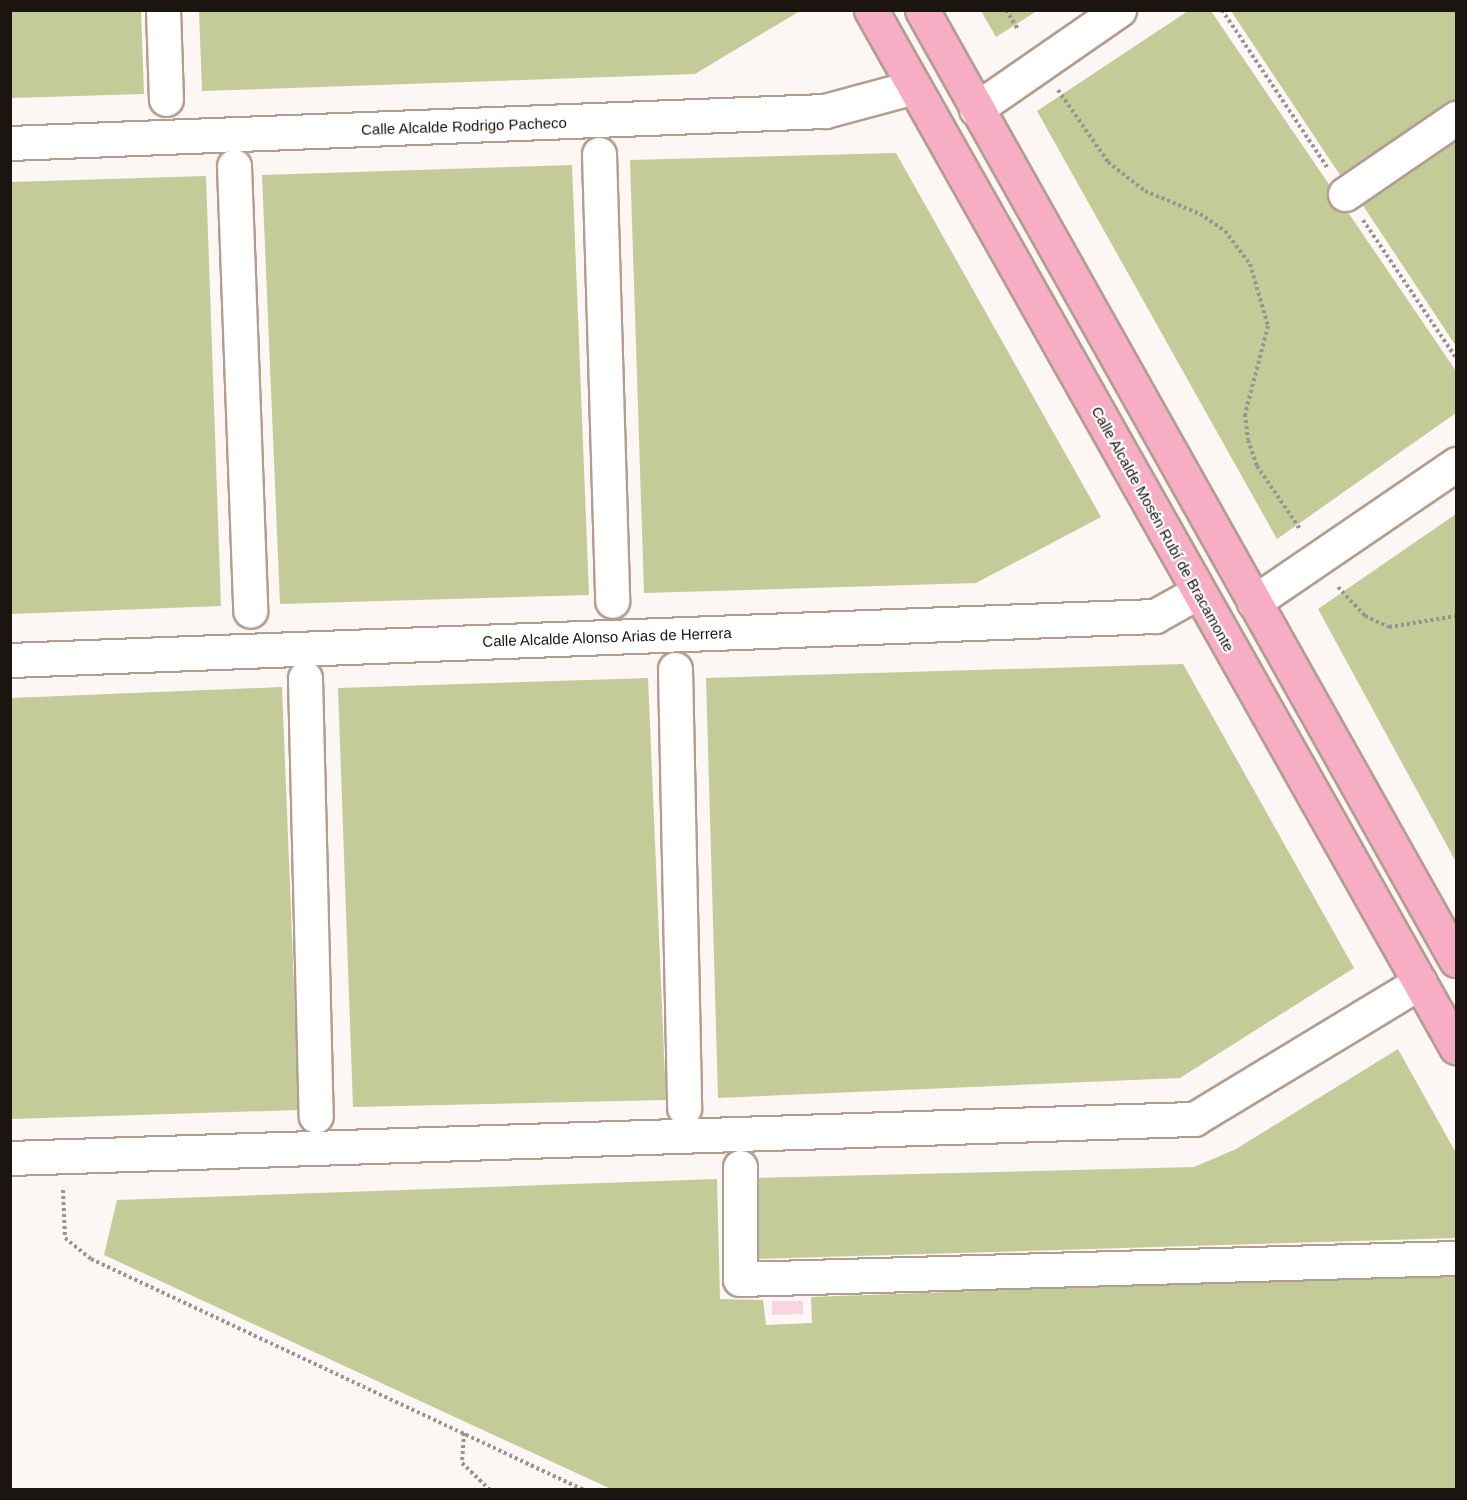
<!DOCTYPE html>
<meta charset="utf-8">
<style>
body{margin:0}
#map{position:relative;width:1467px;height:1500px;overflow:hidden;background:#fcf7f4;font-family:Arial,sans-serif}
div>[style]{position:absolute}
.green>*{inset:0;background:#c3cb98}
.building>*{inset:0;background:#f8d5e1}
.path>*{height:4px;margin-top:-2px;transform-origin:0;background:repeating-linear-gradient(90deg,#9a9490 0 3px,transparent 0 6px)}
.roads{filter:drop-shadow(2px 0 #b39d8f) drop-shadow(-2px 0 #b39d8f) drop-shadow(0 2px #b39d8f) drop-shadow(0 -2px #b39d8f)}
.minor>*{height:33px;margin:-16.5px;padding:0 16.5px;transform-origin:16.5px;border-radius:16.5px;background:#fff}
.major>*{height:33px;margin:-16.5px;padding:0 16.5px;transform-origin:16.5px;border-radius:16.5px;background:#f7adc4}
span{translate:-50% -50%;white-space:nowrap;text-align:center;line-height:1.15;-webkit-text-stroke:4.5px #fff;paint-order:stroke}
.street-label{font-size:15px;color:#1c150f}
.frame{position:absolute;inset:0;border:12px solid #1c150f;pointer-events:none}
</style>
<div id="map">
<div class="green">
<div style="clip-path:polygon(10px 11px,141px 11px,144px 94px,11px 98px)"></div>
<div style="clip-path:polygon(199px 11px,199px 10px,800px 11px,695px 74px,202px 91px)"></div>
<div style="clip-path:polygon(981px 11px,1037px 11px,996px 37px)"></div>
<div style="clip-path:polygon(1188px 11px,1211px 11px,1456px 371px,1456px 413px,1277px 539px,1037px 111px)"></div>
<div style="clip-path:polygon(1231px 11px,1456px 11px,1456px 109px,1346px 184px)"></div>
<div style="clip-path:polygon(1456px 127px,1456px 346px,1356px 195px)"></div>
<div style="clip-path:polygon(896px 153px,1101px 517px,976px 583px,644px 593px,630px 160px)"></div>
<div style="clip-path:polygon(572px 165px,589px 595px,280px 604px,262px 175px)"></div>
<div style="clip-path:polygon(206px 176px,221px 606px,11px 614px,11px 182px)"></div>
<div style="clip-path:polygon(1456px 514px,1456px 862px,1318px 609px)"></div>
<div style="clip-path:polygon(1183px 664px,1354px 968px,1180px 1078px,718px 1098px,706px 678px)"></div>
<div style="clip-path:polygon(648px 678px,666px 1100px,353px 1107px,338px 688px)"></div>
<div style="clip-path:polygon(282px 687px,299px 1110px,11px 1119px,11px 698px)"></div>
<div style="clip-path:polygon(1398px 1049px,1456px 1153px,1456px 1238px,757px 1259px,757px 1178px,1194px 1167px,1236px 1149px)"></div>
<div style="clip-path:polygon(717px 1179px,720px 1299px,763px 1300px,766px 1325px,812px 1323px,811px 1297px,1456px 1274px,1456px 1489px,611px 1489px,104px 1255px,117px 1200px)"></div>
</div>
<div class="building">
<div style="clip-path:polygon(772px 1301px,803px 1301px,803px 1314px,772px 1315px)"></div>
</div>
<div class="path">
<div style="left:1006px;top:10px;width:22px;rotate:58deg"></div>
<div style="left:1222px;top:10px;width:189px;rotate:56.2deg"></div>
<div style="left:1058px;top:90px;width:88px;rotate:55.2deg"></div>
<div style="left:1108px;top:162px;width:47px;rotate:38.1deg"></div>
<div style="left:1145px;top:191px;width:60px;rotate:22.7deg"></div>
<div style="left:1200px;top:214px;width:30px;rotate:34deg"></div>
<div style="left:1225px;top:231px;width:41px;rotate:52.9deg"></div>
<div style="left:1250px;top:264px;width:65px;rotate:73.8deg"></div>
<div style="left:1268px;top:326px;width:91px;rotate:104.6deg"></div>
<div style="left:1245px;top:414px;width:26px;rotate:83deg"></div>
<div style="left:1248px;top:440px;width:28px;rotate:71deg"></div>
<div style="left:1257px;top:466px;width:76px;rotate:55.7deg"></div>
<div style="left:1363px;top:220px;width:166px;rotate:56deg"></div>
<div style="left:1338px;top:587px;width:40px;rotate:47deg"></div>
<div style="left:1365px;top:616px;width:26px;rotate:25deg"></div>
<div style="left:1389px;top:627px;width:68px;rotate:-9.3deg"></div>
<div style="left:63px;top:1190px;width:48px;rotate:87.6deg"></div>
<div style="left:65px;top:1238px;width:33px;rotate:39deg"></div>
<div style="left:91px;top:1259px;width:544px;rotate:25.11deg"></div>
<div style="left:464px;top:1433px;width:30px;rotate:94deg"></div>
<div style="left:462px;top:1463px;width:39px;rotate:44deg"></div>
</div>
<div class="roads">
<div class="minor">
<div style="left:163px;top:10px;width:89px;rotate:88.1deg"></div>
<div style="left:976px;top:109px;width:174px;rotate:-34.7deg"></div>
<div style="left:10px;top:143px;width:816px;rotate:-2.25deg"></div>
<div style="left:825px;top:111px;width:92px;rotate:-15.1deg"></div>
<div style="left:599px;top:154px;width:447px;rotate:88.3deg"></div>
<div style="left:234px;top:166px;width:445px;rotate:87.9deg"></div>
<div style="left:1345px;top:194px;width:135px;rotate:-34.4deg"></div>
<div style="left:1254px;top:602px;width:245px;rotate:-34.3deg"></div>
<div style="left:10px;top:660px;width:1146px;rotate:-2.2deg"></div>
<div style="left:1155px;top:616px;width:49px;rotate:-29.2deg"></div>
<div style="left:675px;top:669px;width:439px;rotate:88.8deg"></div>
<div style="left:305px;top:678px;width:438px;rotate:88.6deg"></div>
<div style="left:10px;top:1158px;width:1185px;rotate:-1.89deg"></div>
<div style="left:1194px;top:1119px;width:264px;rotate:-31.2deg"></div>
<div style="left:740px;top:1167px;width:112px;rotate:90deg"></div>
<div style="left:740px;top:1279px;width:716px;rotate:-1.68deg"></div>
</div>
<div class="major">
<div style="left:871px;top:10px;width:1191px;rotate:60.57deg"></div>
<div style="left:922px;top:10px;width:1090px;rotate:60.66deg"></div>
</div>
</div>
<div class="street-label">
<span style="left:464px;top:126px;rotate:-2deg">Calle Alcalde Rodrigo Pacheco</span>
<span style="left:1163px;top:529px;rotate:61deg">Calle Alcalde Mosén Rubí de Bracamonte</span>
<span style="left:607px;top:637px;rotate:-2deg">Calle Alcalde Alonso Arias de Herrera</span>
</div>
<div class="frame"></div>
</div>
